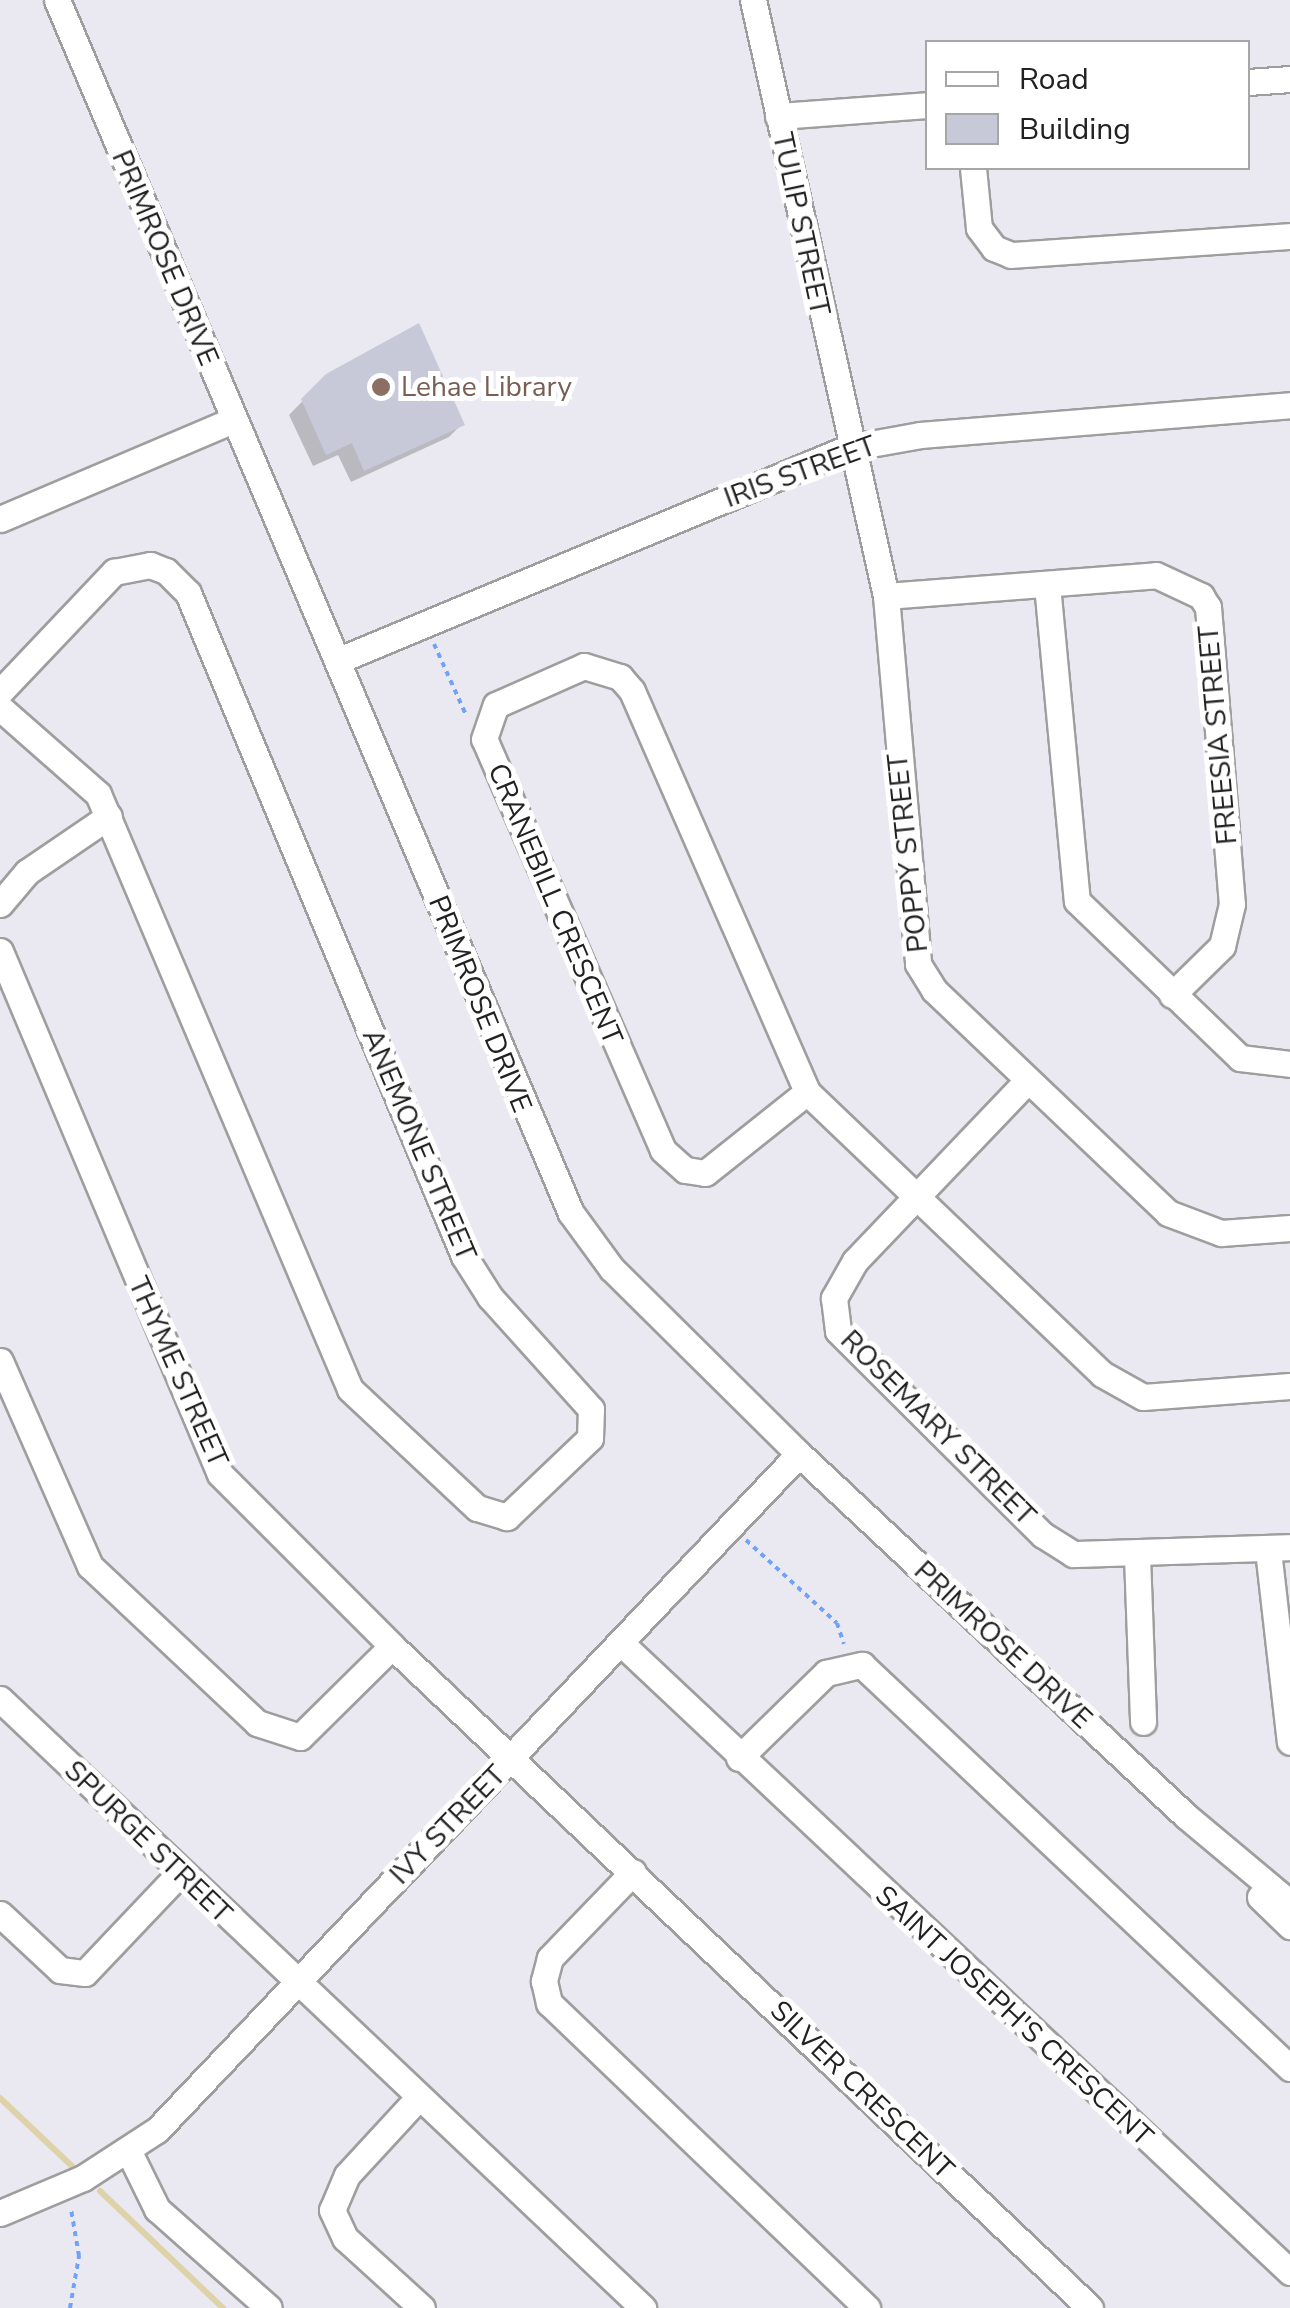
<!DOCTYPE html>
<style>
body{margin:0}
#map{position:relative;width:1290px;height:2308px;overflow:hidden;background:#eae8f1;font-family:"Nunito Sans",sans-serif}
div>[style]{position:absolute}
.shadow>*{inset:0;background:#0003}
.stream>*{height:6px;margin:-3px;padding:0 3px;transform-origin:3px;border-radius:3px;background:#ded2a9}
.building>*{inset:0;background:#c8c9d8}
.path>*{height:4px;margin-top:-2px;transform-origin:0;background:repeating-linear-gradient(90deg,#71a2f9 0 5px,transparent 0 10px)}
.roads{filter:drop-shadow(2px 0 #9e9e9e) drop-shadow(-2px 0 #9e9e9e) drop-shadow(0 2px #9e9e9e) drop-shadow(0 -2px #9e9e9e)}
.minor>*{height:25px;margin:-12.5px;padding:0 12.5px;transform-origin:12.5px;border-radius:12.5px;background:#fff}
.dots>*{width:28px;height:28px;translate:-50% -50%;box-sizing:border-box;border:5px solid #fff;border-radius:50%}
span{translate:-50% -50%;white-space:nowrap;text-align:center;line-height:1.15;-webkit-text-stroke:10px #fff;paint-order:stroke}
.street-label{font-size:28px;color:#212121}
.education-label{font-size:28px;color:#785e54}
.left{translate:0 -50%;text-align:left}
.legend{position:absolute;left:925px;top:40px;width:325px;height:130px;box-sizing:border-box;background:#fff;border:2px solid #a6a6a6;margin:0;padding:12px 18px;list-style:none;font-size:30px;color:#212121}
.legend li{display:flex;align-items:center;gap:20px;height:50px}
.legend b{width:50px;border:2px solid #a6a6a6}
</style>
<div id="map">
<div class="shadow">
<div style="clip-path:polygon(327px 376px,462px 424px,449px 437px,351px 482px,338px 455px,313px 466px,289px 415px)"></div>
</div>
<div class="stream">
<div style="left:0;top:2098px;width:100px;rotate:43.4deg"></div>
<div style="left:100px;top:2191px;width:170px;rotate:43.6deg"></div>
</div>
<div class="building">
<div style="clip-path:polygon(419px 323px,465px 425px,364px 471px,352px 443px,326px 455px,301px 399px,326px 374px)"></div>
</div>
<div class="path">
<div style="left:434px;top:644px;width:80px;rotate:65.7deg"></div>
<div style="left:746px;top:1540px;width:123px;rotate:42.4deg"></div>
<div style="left:837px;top:1623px;width:22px;rotate:72deg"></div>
<div style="left:70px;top:2308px;width:53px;rotate:-80.2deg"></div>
<div style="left:79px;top:2256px;width:48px;rotate:-99.7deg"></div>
</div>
<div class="roads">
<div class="minor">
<div style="left:57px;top:0;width:1317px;rotate:67.04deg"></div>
<div style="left:571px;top:1213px;width:69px;rotate:53.8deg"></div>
<div style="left:612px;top:1269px;width:263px;rotate:44.7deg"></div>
<div style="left:799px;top:1454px;width:530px;rotate:43.09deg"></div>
<div style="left:1186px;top:1816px;width:136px;rotate:39.9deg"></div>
<div style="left:753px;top:0;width:611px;rotate:77.42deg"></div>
<div style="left:886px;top:596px;width:369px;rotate:85deg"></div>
<div style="left:918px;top:964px;width:31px;rotate:58deg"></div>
<div style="left:934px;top:990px;width:323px;rotate:43.6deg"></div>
<div style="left:1168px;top:1213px;width:57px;rotate:20.7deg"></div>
<div style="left:1221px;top:1233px;width:69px;rotate:-4.1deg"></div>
<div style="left:1248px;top:82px;width:42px;rotate:-4.1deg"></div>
<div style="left:778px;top:116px;width:150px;rotate:-4.2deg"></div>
<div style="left:973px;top:168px;width:60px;rotate:84.3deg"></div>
<div style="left:979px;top:228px;width:25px;rotate:53deg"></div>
<div style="left:994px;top:248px;width:18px;rotate:22deg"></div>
<div style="left:1011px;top:255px;width:280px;rotate:-3.9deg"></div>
<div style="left:0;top:519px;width:253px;rotate:-23deg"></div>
<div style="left:1047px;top:585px;width:317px;rotate:84.6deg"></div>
<div style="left:1077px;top:901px;width:226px;rotate:43.9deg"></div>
<div style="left:1240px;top:1058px;width:50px;rotate:6.8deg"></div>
<div style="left:886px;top:596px;width:271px;rotate:-4.4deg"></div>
<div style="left:1156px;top:575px;width:50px;rotate:25deg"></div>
<div style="left:1201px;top:596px;width:13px;rotate:58deg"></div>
<div style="left:1208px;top:607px;width:298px;rotate:85.4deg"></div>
<div style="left:1232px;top:904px;width:43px;rotate:103.4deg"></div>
<div style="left:1222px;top:946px;width:70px;rotate:135.6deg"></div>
<div style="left:339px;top:660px;width:551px;rotate:-22.61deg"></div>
<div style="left:848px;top:448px;width:73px;rotate:-10.2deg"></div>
<div style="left:920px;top:435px;width:371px;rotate:-4.6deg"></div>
<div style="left:0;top:692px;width:166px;rotate:-46.5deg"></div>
<div style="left:114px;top:572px;width:37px;rotate:-11deg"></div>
<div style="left:150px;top:565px;width:17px;rotate:21deg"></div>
<div style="left:166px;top:571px;width:31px;rotate:45deg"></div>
<div style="left:188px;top:593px;width:718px;rotate:67.4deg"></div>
<div style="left:464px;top:1256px;width:49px;rotate:57.6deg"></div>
<div style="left:490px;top:1297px;width:151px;rotate:48deg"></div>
<div style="left:591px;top:1409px;width:29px;rotate:92deg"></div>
<div style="left:590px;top:1438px;width:115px;rotate:136.4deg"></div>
<div style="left:507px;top:1517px;width:31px;rotate:-163deg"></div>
<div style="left:477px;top:1508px;width:174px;rotate:-136.9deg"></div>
<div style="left:350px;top:1389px;width:646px;rotate:-112.95deg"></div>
<div style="left:98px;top:794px;width:130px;rotate:-138.7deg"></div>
<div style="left:0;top:904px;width:42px;rotate:-49.8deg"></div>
<div style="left:27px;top:872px;width:99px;rotate:-34.3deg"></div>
<div style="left:0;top:951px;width:567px;rotate:67.19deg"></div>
<div style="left:220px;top:1474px;width:243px;rotate:45deg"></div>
<div style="left:392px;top:1646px;width:962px;rotate:43.48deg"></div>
<div style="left:1026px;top:1082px;width:248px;rotate:133.7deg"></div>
<div style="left:855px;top:1261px;width:43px;rotate:119.6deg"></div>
<div style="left:834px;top:1298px;width:33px;rotate:83deg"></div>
<div style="left:838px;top:1331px;width:289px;rotate:44.9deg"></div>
<div style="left:1043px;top:1535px;width:36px;rotate:32deg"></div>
<div style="left:1073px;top:1554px;width:217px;rotate:-1.8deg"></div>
<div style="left:807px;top:1092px;width:130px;rotate:141.5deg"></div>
<div style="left:705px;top:1173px;width:20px;rotate:-171deg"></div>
<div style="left:685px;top:1170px;width:30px;rotate:-138deg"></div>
<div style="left:663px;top:1150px;width:448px;rotate:-113.5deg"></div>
<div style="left:484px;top:739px;width:36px;rotate:-71deg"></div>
<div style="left:496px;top:705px;width:96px;rotate:-23.9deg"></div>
<div style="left:584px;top:666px;width:38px;rotate:17deg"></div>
<div style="left:620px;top:677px;width:18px;rotate:49deg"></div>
<div style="left:632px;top:691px;width:438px;rotate:66.4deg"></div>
<div style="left:807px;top:1092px;width:408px;rotate:43.7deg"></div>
<div style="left:1102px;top:1374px;width:47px;rotate:29.3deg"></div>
<div style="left:1143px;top:1397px;width:147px;rotate:-4.3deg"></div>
<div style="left:0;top:1361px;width:224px;rotate:66.3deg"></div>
<div style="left:90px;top:1566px;width:229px;rotate:43.2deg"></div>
<div style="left:257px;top:1723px;width:45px;rotate:18deg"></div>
<div style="left:300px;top:1737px;width:129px;rotate:-44.7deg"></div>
<div style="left:1268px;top:1550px;width:193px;rotate:83.5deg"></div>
<div style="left:1137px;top:1556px;width:166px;rotate:87.9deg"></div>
<div style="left:622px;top:1644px;width:917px;rotate:43.23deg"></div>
<div style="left:0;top:1699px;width:886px;rotate:43.44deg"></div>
<div style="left:739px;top:1758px;width:122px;rotate:-44.3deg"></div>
<div style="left:826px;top:1673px;width:37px;rotate:-13deg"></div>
<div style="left:862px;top:1665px;width:588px;rotate:43.28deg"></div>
<div style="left:633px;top:1872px;width:120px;rotate:134deg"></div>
<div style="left:550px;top:1958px;width:24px;rotate:105deg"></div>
<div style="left:544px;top:1981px;width:23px;rotate:77deg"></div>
<div style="left:549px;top:2003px;width:441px;rotate:43.8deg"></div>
<div style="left:1260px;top:1897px;width:42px;rotate:44deg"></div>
<div style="left:0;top:1914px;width:82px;rotate:43deg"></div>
<div style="left:60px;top:1970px;width:25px;rotate:7deg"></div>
<div style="left:85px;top:1973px;width:137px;rotate:-46.5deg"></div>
<div style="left:419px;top:2097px;width:106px;rotate:132.7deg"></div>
<div style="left:347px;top:2175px;width:38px;rotate:113deg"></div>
<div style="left:332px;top:2210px;width:31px;rotate:65deg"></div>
<div style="left:345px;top:2238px;width:104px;rotate:42.3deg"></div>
<div style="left:128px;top:2150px;width:66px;rotate:63.8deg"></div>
<div style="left:157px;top:2209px;width:149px;rotate:41.5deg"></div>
<div style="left:0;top:2213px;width:90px;rotate:-22.9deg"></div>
<div style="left:83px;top:2178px;width:88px;rotate:-33deg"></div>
<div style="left:157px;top:2130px;width:932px;rotate:-46.48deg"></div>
</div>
</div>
<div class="dots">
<div style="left:381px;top:387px;background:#8d6e63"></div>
</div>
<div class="street-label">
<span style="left:801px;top:224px;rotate:78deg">TULIP STREET</span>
<span style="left:165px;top:258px;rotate:67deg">PRIMROSE DRIVE</span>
<span style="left:800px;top:472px;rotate:-20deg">IRIS STREET</span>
<span style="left:1218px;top:735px;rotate:-95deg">FREESIA STREET</span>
<span style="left:908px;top:853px;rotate:-96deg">POPPY STREET</span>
<span style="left:555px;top:904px;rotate:67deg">CRANEBILL CRESCENT</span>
<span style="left:480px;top:1004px;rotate:68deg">PRIMROSE DRIVE</span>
<span style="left:419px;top:1145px;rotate:67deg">ANEMONE STREET</span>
<span style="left:178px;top:1372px;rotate:66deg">THYME STREET</span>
<span style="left:938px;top:1428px;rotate:45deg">ROSEMARY STREET</span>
<span style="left:1003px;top:1645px;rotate:43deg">PRIMROSE DRIVE</span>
<span style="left:448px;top:1825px;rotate:-46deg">IVY STREET</span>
<span style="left:148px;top:1842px;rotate:44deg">SPURGE STREET</span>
<span style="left:1014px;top:2016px;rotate:43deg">SAINT JOSEPH'S CRESCENT</span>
<span style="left:862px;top:2090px;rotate:44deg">SILVER CRESCENT</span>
</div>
<div class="education-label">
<span class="left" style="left:401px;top:387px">Lehae Library</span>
</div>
<ul class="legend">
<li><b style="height:12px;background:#fff"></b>Road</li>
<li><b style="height:28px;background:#c8c9d8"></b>Building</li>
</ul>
</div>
